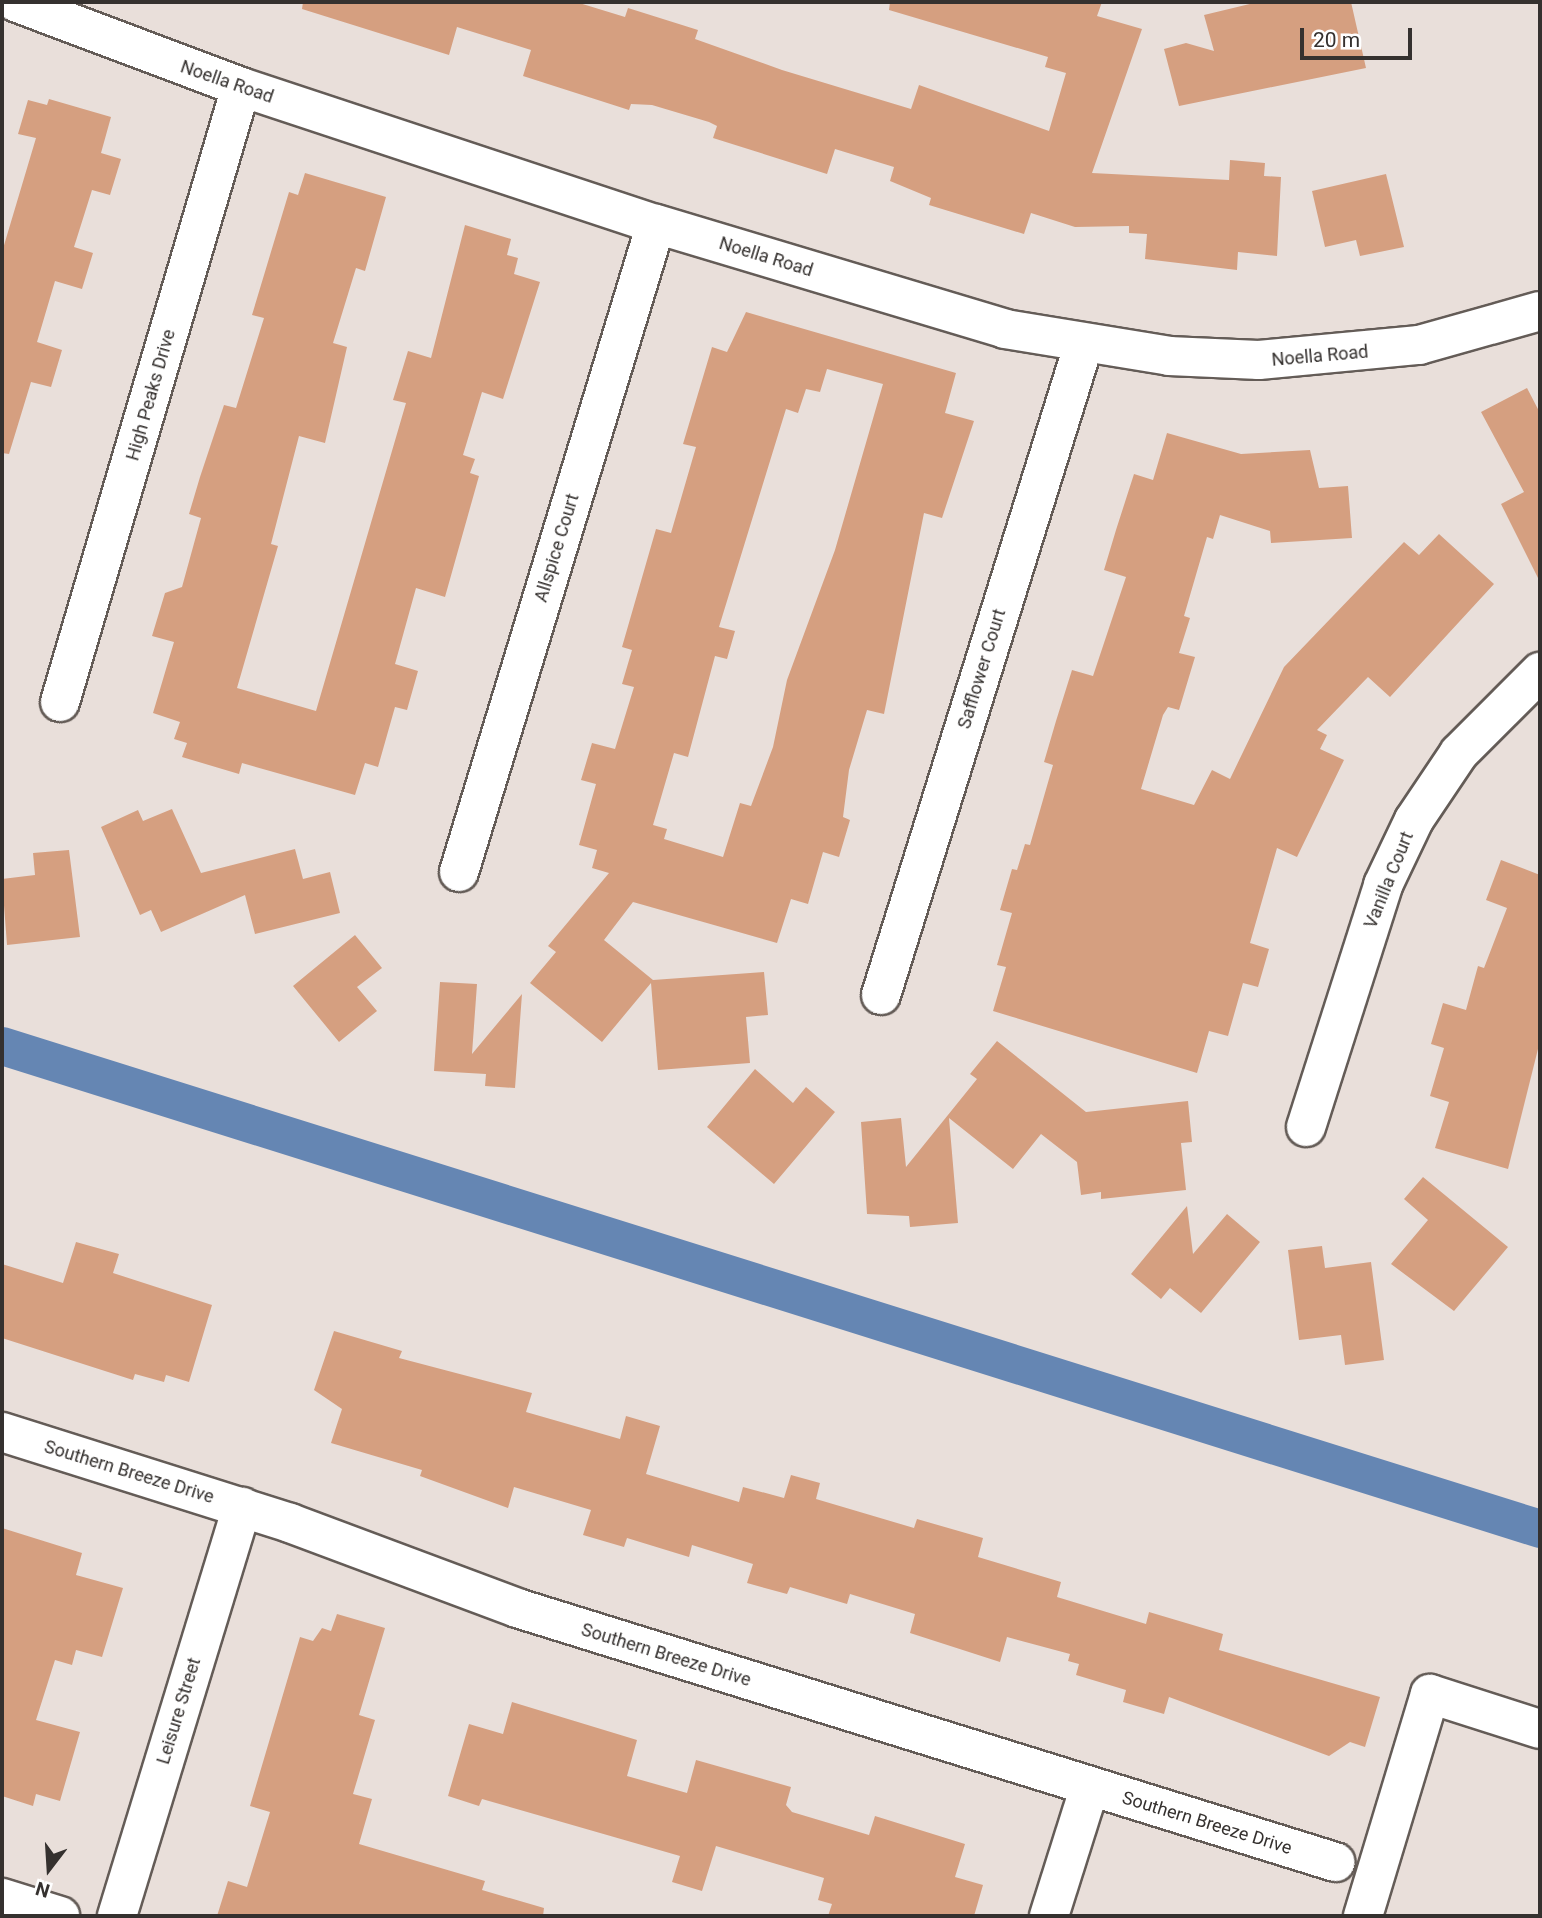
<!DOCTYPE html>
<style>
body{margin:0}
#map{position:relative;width:1542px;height:1918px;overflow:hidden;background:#e9dfda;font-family:Roboto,sans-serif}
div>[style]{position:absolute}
.canal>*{height:38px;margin:-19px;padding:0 19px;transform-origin:19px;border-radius:19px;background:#6586b3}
.building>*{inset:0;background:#d59f80}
.roads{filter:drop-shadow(2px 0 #645c57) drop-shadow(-2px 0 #645c57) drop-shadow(0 2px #645c57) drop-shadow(0 -2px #645c57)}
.minor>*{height:38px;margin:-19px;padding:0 19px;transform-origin:19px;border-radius:19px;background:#fff}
span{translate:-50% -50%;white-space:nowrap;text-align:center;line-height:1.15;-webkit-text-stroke:5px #fff;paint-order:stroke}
.street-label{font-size:18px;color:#35312f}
.frame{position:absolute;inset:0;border:4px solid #35312f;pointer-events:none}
.north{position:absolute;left:14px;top:1834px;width:70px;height:70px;-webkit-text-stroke:5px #fff;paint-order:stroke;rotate:197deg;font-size:19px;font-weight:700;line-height:28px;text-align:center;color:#35312f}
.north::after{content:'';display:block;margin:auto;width:24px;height:32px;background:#35312f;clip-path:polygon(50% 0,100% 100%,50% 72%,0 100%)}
.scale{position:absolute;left:1300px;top:28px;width:112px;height:32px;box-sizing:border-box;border:4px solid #35312f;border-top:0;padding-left:9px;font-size:21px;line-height:24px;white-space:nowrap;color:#35312f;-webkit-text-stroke:5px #fff;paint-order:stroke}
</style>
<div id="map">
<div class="canal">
<div style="left:2px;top:1046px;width:1612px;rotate:17.43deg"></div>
</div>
<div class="building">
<div style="clip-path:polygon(303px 2px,576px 2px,625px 17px,628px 8px,698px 30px,695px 39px,782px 70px,911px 109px,919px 85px,1049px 131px,1066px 73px,1045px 67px,1048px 57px,889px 10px,890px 2px,1102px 2px,1097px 16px,1142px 29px,1092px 173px,1229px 180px,1230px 160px,1265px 163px,1264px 176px,1281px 177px,1277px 256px,1238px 252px,1237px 270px,1145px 259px,1147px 234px,1129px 233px,1129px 226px,1075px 227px,1031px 213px,1024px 234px,929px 205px,931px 198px,890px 181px,894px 167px,835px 149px,827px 174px,713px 138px,717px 126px,709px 122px,652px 105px,631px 104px,629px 110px,523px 76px,531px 50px,457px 27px,449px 55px,302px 9px)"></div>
<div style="clip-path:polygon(1258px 2px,1351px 2px,1366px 68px,1179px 106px,1164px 49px,1186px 43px,1214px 51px,1204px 15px)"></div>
<div style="clip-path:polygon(49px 99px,111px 117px,101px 153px,121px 159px,110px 195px,92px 190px,74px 247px,93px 253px,82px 289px,55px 281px,37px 342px,62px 350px,51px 387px,31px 382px,9px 454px,2px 453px,2px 252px,36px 138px,18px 134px,28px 100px,47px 105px)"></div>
<div style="clip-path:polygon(305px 173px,386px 197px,365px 271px,356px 268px,333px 343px,347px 347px,325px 443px,299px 436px,271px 544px,278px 546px,237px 688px,316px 711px,406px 403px,393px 400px,408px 351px,431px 358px,465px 225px,511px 239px,507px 255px,518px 258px,514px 274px,540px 282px,503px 399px,482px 392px,463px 455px,475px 459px,470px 473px,479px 476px,445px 597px,416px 588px,395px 664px,418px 671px,407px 710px,395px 707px,378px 767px,365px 763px,355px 795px,242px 763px,239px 774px,182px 757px,187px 743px,174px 739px,180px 722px,153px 713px,174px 642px,152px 636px,165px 593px,182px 587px,201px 518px,189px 514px,200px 477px,224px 405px,236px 408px,264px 318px,252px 315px,289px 192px,298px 195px)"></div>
<div style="clip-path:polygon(1386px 174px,1404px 247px,1360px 256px,1356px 240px,1325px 247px,1312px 191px)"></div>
<div style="clip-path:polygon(evenodd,746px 312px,956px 373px,945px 413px,974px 421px,942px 518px,924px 513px,884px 714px,867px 710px,849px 770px,843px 817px,850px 820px,839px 857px,823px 852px,808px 904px,791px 899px,777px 943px,633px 902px,604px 940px,653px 980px,764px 972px,768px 1015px,746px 1017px,750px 1063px,658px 1070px,651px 983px,602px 1042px,530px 983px,556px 952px,548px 946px,609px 873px,592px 868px,597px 850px,579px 845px,596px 784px,581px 780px,592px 743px,615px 749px,634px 687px,622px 684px,632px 650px,622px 647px,656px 529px,671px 533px,696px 447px,683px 444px,712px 347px,727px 352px,746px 312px,827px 369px,883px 384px,835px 550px,787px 680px,773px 747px,751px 806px,740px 803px,723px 857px,664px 839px,667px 829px,653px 825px,674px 753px,688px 757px,715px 656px,727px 659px,735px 631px,719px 627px,786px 409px,798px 413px,806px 389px,820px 392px,827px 369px)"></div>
<div style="clip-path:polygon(1527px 388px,1540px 413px,1540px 582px,1501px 504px,1524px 492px,1481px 412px)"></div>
<div style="clip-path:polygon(1167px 433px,1241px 454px,1310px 450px,1319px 488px,1348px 486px,1352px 538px,1271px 543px,1270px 531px,1220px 515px,1213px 539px,1207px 537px,1184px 616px,1190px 618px,1179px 653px,1195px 657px,1179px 710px,1168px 707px,1163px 715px,1141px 789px,1194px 805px,1212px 770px,1230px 779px,1284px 667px,1404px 542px,1419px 555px,1439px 534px,1494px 584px,1390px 697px,1368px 677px,1317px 730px,1327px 735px,1320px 749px,1344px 760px,1297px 857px,1277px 848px,1250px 943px,1269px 949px,1258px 987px,1243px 983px,1228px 1036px,1209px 1031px,1197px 1073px,993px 1011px,1006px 967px,997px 965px,1012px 913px,1000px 910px,1012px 869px,1017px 870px,1025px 844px,1030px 845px,1053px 765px,1044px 762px,1056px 721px,1072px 670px,1093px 676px,1126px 577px,1104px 570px,1116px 530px,1134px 474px,1153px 480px)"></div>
<div style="clip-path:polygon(172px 809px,201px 873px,295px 849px,303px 879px,330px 872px,340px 913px,255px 934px,245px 895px,161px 932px,151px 910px,140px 915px,101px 827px,138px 810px,143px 821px)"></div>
<div style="clip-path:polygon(69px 850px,80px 937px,7px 945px,2px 879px,35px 875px,33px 853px)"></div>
<div style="clip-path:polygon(1501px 860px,1540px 875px,1540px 1041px,1508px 1169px,1435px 1148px,1449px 1102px,1430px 1096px,1444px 1048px,1431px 1044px,1443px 1003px,1466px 1010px,1478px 966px,1484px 968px,1507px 908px,1486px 900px)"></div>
<div style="clip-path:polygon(355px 935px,382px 968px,357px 987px,377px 1011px,339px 1042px,293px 986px)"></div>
<div style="clip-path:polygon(440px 982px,477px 984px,472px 1054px,522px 994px,515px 1088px,485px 1086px,486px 1074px,434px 1071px)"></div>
<div style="clip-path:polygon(997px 1041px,1086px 1112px,1188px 1101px,1192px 1142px,1181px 1143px,1186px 1190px,1101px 1199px,1101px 1192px,1081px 1195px,1077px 1162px,1041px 1134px,1013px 1169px,949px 1118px,958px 1223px,910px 1227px,909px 1216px,867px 1214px,861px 1122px,901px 1118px,906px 1167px,977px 1079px,970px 1074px)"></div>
<div style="clip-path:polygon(755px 1069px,793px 1103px,806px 1087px,835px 1112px,774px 1184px,707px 1127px)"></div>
<div style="clip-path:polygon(1423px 1177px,1508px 1247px,1454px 1311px,1391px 1264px,1428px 1220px,1404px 1199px)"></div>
<div style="clip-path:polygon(1187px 1206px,1193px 1254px,1227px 1214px,1260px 1242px,1201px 1313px,1170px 1288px,1161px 1299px,1131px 1274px)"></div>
<div style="clip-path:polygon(76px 1242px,119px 1254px,113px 1273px,212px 1305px,189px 1382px,166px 1375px,164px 1382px,135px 1374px,133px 1380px,2px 1338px,2px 1264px,63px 1283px)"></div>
<div style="clip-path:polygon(1322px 1246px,1325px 1268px,1371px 1262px,1384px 1360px,1345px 1365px,1341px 1335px,1299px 1340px,1288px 1250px)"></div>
<div style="clip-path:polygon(334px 1331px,402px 1351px,399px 1358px,532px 1393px,526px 1412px,620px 1439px,626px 1416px,660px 1426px,646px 1474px,739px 1502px,743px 1487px,784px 1498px,791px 1475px,820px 1483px,816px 1499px,914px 1528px,917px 1519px,983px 1538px,978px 1557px,1061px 1582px,1057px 1597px,1146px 1624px,1149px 1612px,1223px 1634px,1219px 1650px,1380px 1697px,1365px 1747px,1350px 1742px,1329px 1756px,1169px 1697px,1164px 1714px,1123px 1702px,1126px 1690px,1076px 1675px,1079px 1664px,1068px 1661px,1070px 1654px,1007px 1637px,1000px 1662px,910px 1633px,915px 1614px,850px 1594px,847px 1604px,790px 1587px,787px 1594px,747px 1583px,753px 1564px,692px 1545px,689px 1557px,627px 1538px,624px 1547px,583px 1535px,591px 1510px,514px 1487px,508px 1508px,420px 1476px,422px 1470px,331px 1443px,342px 1409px,314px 1390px)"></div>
<div style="clip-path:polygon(2px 1528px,82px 1553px,76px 1575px,123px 1588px,102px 1657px,76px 1650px,72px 1665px,55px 1660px,36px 1720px,80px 1732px,60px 1801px,36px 1794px,33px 1806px,2px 1796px)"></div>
<div style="clip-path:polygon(337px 1614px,385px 1628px,359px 1715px,375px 1720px,353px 1794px,372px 1799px,359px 1844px,485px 1881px,482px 1890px,544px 1908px,543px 1916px,217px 1916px,228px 1881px,247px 1887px,270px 1812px,250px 1806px,300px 1637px,313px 1641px,322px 1628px,331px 1631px)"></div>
<div style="clip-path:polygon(512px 1702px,637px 1740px,627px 1776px,687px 1793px,696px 1760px,791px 1787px,786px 1805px,792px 1812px,869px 1835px,875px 1816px,965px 1844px,955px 1877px,983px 1885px,974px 1916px,828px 1916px,832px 1904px,818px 1900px,824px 1878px,716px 1846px,702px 1891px,672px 1882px,680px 1856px,482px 1799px,479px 1806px,448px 1796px,469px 1724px,503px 1734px)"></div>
</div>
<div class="roads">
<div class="minor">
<div style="left:15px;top:2px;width:241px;rotate:20.6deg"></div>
<div style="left:241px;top:87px;width:437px;rotate:18.3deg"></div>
<div style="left:656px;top:224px;width:364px;rotate:16.7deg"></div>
<div style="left:1005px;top:329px;width:166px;rotate:9.3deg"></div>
<div style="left:1169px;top:356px;width:90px;rotate:2.5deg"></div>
<div style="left:1259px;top:360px;width:161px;rotate:-5.4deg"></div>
<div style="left:1419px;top:345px;width:126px;rotate:-15.7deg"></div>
<div style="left:60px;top:702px;width:641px;rotate:-73.6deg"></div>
<div style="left:459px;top:872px;width:677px;rotate:-73.09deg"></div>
<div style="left:881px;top:995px;width:683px;rotate:-72.71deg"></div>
<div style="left:1306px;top:1127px;width:254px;rotate:-72.3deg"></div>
<div style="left:1383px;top:885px;width:72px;rotate:-64.5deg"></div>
<div style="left:1414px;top:820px;width:81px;rotate:-56.1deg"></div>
<div style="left:1459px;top:753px;width:115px;rotate:-45deg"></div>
<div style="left:2px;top:1432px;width:302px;rotate:17.5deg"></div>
<div style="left:290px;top:1523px;width:242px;rotate:20.5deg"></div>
<div style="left:517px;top:1608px;width:857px;rotate:17.25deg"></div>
<div style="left:2px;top:1898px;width:61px;rotate:17.2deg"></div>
<div style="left:117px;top:1916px;width:428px;rotate:-73deg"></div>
<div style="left:1049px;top:1916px;width:136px;rotate:-72.5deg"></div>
<div style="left:1363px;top:1916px;width:232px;rotate:-73.2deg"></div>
<div style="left:1430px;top:1694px;width:115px;rotate:17.7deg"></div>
</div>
</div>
<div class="street-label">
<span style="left:227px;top:82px;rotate:19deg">Noella Road</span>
<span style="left:766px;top:257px;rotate:17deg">Noella Road</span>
<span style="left:1320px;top:356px;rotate:-5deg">Noella Road</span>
<span style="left:151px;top:395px;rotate:-74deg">High Peaks Drive</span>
<span style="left:557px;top:548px;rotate:-73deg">Allspice Court</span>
<span style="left:982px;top:669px;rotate:-73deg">Safflower Court</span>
<span style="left:1389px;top:880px;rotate:-68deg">Vanilla Court</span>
<span style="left:129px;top:1472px;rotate:17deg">Southern Breeze Drive</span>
<span style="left:666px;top:1655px;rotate:17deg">Southern Breeze Drive</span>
<span style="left:179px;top:1711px;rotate:-73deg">Leisure Street</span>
<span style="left:1207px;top:1823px;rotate:17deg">Southern Breeze Drive</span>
</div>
<div class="frame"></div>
<div class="north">N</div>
<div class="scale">20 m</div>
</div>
